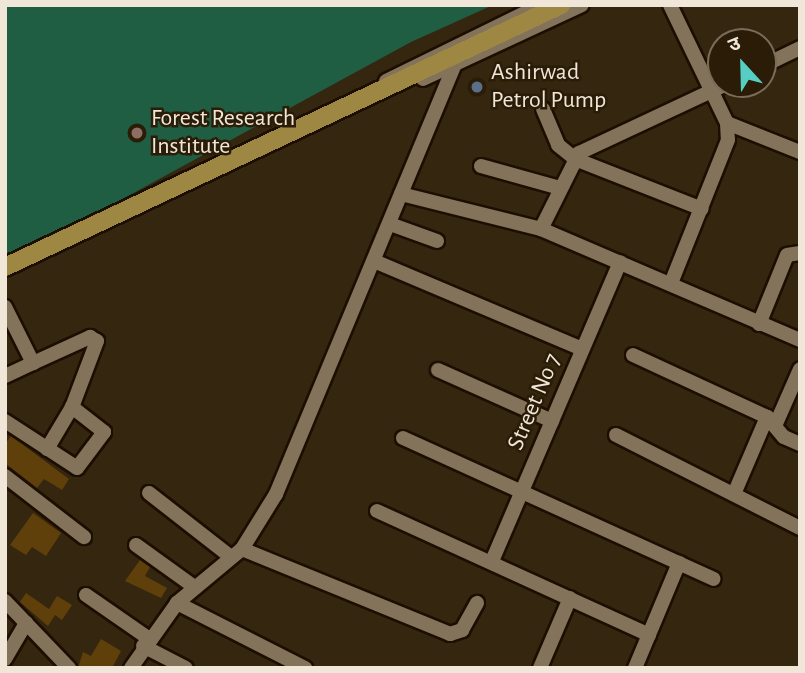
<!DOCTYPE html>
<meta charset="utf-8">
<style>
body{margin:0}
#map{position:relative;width:805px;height:673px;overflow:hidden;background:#352610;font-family:"Alegreya Sans","Noto Sans Devanagari",sans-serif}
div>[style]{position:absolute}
.forest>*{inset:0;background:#205e43}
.building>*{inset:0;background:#5f400a}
.roads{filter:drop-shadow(2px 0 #1c0e00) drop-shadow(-2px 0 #1c0e00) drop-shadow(0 2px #1c0e00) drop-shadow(0 -2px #1c0e00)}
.minor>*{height:14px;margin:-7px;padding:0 7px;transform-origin:7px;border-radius:7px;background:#84735b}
.major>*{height:18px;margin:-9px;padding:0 9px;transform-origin:9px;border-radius:9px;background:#9d8743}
.dots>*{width:19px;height:19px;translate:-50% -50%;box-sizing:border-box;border:4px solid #2a1c06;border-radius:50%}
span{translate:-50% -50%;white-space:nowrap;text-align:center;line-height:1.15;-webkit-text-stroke:5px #2a1c06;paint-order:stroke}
.poi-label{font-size:24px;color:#f0e7d9}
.left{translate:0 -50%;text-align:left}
.street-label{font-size:24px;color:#f0e7d9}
.frame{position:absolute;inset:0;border:7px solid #f0e7d9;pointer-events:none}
.north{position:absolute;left:707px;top:28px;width:70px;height:70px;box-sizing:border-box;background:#2a1c06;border:2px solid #796d5a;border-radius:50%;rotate:338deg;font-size:19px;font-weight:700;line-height:28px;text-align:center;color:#f0e7d9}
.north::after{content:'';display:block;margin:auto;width:24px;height:32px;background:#56cec3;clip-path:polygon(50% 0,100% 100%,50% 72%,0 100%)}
</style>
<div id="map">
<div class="forest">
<div style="clip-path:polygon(5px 5px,493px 5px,411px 42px,5px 263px)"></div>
</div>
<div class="building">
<div style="clip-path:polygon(11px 436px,69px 479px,62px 490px,44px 479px,37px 488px,5px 463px,5px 444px)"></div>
<div style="clip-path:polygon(33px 513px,61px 533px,46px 556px,32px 547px,26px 555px,10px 545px)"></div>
<div style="clip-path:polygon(140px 560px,150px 567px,145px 576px,167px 588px,161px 598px,125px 581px)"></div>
<div style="clip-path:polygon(26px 593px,49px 609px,57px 596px,72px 605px,62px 620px,55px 615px,48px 626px,20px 602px)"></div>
<div style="clip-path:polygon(101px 639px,121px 651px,112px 668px,78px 668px,83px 652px,91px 656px)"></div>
</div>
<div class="roads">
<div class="minor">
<div style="left:670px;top:5px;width:131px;rotate:64.2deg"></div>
<div style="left:727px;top:123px;width:17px;rotate:87deg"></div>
<div style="left:728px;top:140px;width:154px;rotate:111.7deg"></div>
<div style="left:763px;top:66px;width:41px;rotate:-25.9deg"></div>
<div style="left:423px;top:79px;width:175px;rotate:-25deg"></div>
<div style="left:386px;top:81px;width:168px;rotate:-26.1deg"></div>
<div style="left:543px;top:109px;width:39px;rotate:67deg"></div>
<div style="left:558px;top:145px;width:22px;rotate:39deg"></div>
<div style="left:575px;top:159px;width:136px;rotate:21.5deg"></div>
<div style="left:727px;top:123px;width:79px;rotate:21.7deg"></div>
<div style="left:481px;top:166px;width:82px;rotate:15.6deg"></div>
<div style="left:401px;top:194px;width:144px;rotate:14deg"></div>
<div style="left:541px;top:229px;width:282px;rotate:23.2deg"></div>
<div style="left:390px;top:224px;width:50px;rotate:19.9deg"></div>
<div style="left:541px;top:229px;width:85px;rotate:-63.4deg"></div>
<div style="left:579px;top:153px;width:162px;rotate:-25.1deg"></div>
<div style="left:374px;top:261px;width:226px;rotate:22.9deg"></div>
<div style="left:5px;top:307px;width:63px;rotate:63.4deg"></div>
<div style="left:33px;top:363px;width:31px;rotate:155deg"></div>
<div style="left:759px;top:324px;width:74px;rotate:-67.9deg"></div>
<div style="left:787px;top:255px;width:13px;rotate:-9deg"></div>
<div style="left:633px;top:355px;width:148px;rotate:24.8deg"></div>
<div style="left:767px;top:417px;width:26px;rotate:50deg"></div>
<div style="left:784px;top:437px;width:17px;rotate:24deg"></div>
<div style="left:33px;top:363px;width:63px;rotate:-24.5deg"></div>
<div style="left:90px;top:337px;width:8px;rotate:30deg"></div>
<div style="left:97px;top:341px;width:71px;rotate:110.7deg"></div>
<div style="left:72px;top:407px;width:49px;rotate:120.8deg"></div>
<div style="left:438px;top:370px;width:125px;rotate:24.1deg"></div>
<div style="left:5px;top:421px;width:86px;rotate:33.1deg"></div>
<div style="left:77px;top:468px;width:45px;rotate:-53.1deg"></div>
<div style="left:104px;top:432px;width:41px;rotate:-142deg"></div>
<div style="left:775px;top:426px;width:62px;rotate:-66.3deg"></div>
<div style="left:616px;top:435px;width:206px;rotate:26.8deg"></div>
<div style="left:403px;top:438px;width:341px;rotate:24.4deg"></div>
<div style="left:5px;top:476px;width:100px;rotate:37.7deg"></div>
<div style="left:149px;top:493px;width:104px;rotate:38deg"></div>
<div style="left:734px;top:494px;width:84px;rotate:-66.8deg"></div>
<div style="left:377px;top:511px;width:299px;rotate:24.5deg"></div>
<div style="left:136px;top:545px;width:70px;rotate:35.7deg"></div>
<div style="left:242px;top:549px;width:225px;rotate:22.2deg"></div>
<div style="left:450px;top:634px;width:13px;rotate:-18deg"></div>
<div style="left:462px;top:630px;width:31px;rotate:-61deg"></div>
<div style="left:492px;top:561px;width:325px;rotate:-66.8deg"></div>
<div style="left:86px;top:595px;width:75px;rotate:34.7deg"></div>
<div style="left:5px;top:601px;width:93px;rotate:46.3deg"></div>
<div style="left:177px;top:603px;width:144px;rotate:26.9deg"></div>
<div style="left:143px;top:646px;width:48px;rotate:27.1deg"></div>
<div style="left:5px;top:659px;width:42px;rotate:-59.7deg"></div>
<div style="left:131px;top:668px;width:80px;rotate:-54.7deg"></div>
<div style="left:177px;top:603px;width:85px;rotate:-39.7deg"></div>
<div style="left:242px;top:549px;width:65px;rotate:-58.3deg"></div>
<div style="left:276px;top:494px;width:464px;rotate:-67.4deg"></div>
<div style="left:540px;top:668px;width:76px;rotate:-66.8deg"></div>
<div style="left:635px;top:668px;width:114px;rotate:-67.3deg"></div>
</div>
<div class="major">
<div style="left:5px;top:267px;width:615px;rotate:-25.23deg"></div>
</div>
</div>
<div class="dots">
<div style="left:477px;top:87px;background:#5c6f8a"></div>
<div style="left:137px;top:133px;background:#8d6e63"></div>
</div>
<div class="poi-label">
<span class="left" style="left:491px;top:87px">Ashirwad<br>Petrol Pump</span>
<span class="left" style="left:151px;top:133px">Forest Research<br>Institute</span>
</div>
<div class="street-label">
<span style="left:535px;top:402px;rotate:-67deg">Street No 7</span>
</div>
<div class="frame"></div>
<div class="north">उ</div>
</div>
